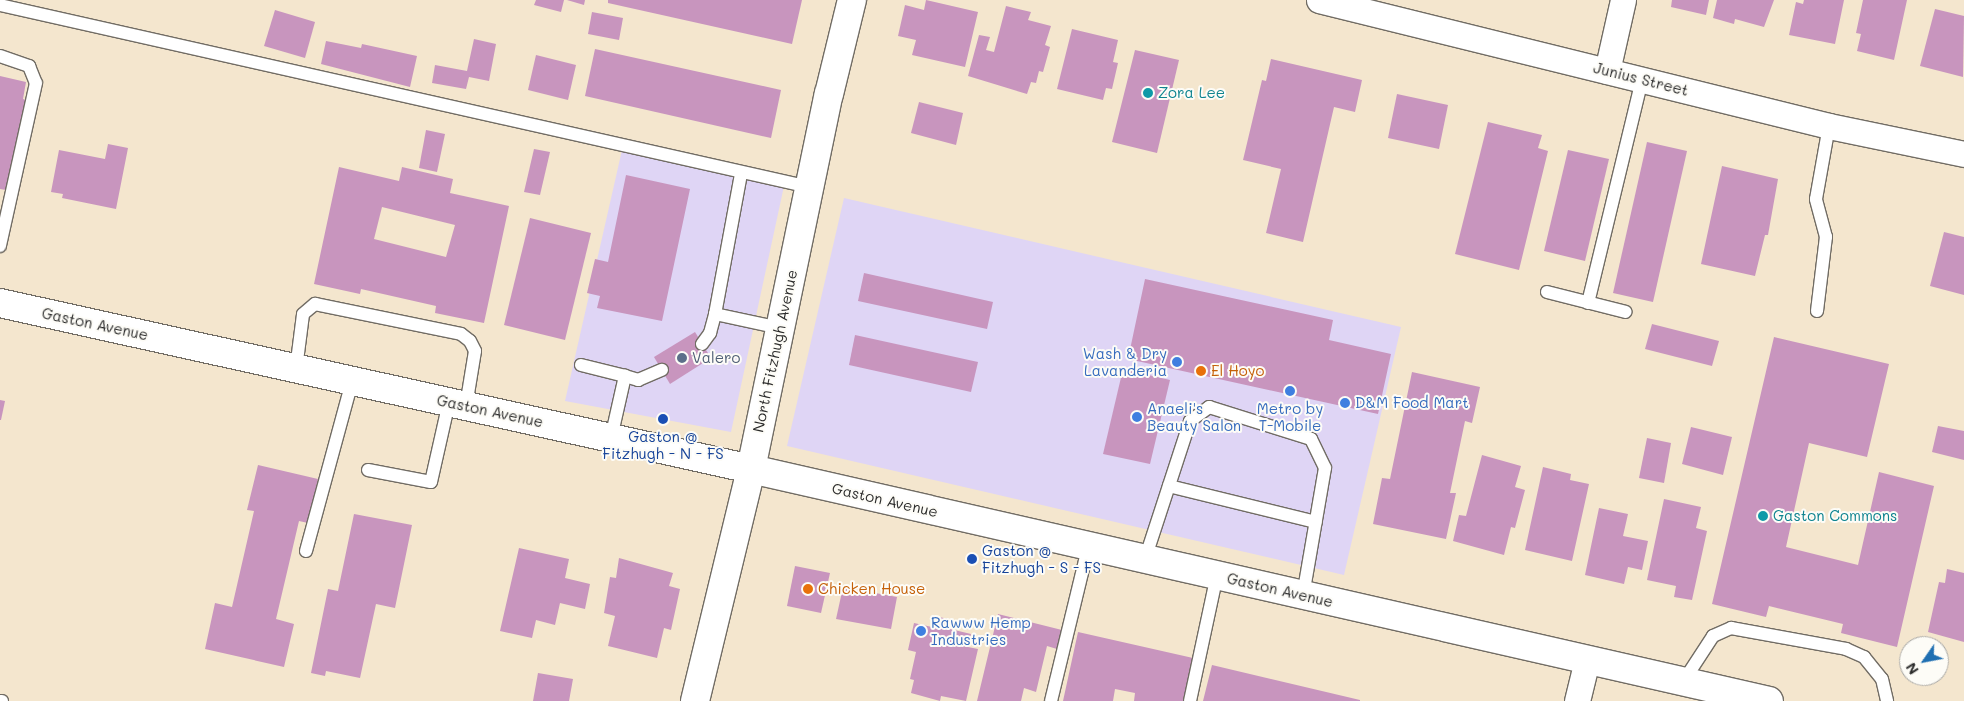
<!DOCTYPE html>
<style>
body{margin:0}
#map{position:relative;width:1964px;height:701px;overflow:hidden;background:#f4e6ce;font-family:Mali,sans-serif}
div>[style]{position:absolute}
.built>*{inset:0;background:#dfd5f5}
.building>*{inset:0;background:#c895be}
.roads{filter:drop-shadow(1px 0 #716c64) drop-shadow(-1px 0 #716c64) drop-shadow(0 1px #716c64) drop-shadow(0 -1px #716c64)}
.lane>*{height:12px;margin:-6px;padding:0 6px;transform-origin:6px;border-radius:6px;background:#fff}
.street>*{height:25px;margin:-12.5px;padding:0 12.5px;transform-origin:12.5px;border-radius:12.5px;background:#fff}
.secondary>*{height:28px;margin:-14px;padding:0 14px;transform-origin:14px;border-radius:14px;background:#fff}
.dots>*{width:14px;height:14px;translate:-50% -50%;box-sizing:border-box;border:2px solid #fdfcf7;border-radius:50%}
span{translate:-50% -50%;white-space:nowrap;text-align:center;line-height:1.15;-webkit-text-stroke:4px #fdfcf7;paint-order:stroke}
.street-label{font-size:15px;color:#2b2b2b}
.culture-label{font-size:15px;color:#0d838f}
.left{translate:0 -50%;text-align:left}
.shop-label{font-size:15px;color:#366cbe}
.right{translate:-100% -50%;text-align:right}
.service-label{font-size:15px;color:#4e5e75}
.food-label{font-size:15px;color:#c56008}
.transit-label{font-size:15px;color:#164399}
.north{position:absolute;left:1899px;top:636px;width:50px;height:50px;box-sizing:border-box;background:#fdfcf7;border:1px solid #a9a8a5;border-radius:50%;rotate:237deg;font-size:14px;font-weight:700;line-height:20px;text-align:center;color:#2b2b2b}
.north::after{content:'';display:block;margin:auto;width:18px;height:22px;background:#1f6fb2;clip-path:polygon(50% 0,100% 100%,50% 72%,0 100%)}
</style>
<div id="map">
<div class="built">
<div style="clip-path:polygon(622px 150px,784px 186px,731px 432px,565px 401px)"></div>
<div style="clip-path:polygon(844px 198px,1401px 327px,1344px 575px,787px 446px)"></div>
</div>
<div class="building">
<div style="clip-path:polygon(536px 0,564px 0,561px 12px,534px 5px)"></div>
<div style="clip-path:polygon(567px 0,585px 0,584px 5px)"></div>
<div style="clip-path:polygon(608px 0,802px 0,792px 44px,608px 3px)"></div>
<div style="clip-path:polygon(926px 0,978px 12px,965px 67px,912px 55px,916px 40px,898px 36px,905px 5px,924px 10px)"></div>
<div style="clip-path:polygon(1672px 0,1709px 0,1706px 15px,1671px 7px)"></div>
<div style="clip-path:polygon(1717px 0,1774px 0,1764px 27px,1735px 19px,1734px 24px,1713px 18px)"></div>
<div style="clip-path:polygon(1804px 0,1844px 0,1835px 44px,1789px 35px,1796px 2px,1803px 4px)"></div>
<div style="clip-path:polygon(1863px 0,1907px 0,1894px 60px,1857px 51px,1861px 34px,1856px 33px)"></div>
<div style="clip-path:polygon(1006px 6px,1031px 12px,1028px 20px,1051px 26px,1045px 45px,1050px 47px,1043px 72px,1039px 71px,1036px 83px,1031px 82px,1027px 94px,968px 76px,979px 35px,990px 37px,986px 50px,994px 52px)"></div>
<div style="clip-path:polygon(1935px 9px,1964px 16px,1963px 77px,1920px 66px)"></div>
<div style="clip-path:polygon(275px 10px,315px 22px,305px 58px,264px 46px)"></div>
<div style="clip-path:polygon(592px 12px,623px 18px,619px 40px,588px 34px)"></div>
<div style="clip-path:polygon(1072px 29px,1118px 40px,1113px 62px,1118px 63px,1112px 89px,1106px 88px,1103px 100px,1057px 89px)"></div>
<div style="clip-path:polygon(474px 39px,496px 44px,489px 81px,469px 77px,466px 89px,432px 83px,435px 65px,467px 71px)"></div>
<div style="clip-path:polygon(326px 41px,361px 48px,362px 44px,417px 56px,410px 87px,321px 64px)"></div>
<div style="clip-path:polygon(595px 49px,781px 90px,771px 138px,585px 96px)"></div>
<div style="clip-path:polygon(1135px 50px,1179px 60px,1157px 153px,1112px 142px)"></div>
<div style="clip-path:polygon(536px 55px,576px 65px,568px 100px,528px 90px)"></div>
<div style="clip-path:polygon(1271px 59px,1362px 80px,1355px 112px,1334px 107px,1303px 242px,1266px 233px,1281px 169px,1243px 160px,1262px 80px,1266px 81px)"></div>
<div style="clip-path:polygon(0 76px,26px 82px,23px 99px,26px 100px,6px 190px,0 189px)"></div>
<div style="clip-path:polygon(1397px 94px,1448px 105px,1439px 149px,1388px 138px)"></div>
<div style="clip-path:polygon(919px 102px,963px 113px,956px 145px,911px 133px)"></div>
<div style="clip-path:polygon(1488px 122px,1542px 135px,1538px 148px,1548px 151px,1519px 270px,1455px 254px)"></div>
<div style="clip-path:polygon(426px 130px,445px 134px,437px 172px,419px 168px)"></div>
<div style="clip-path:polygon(1647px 142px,1687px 151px,1653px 302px,1613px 293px)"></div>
<div style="clip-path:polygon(108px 144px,128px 148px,116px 209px,62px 198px,63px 194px,51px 192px,59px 150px,105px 159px)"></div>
<div style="clip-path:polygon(534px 149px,550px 152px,540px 195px,524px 192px)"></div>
<div style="clip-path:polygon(1568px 150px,1609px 159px,1585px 261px,1544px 251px)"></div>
<div style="clip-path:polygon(1722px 166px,1778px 179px,1768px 235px,1765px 235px,1755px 276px,1701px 264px)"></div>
<div style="clip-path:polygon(evenodd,339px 167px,399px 181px,402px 167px,453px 179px,450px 193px,509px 206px,484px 323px,435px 313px,436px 306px,361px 289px,360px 294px,314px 284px,339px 167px,382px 207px,455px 225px,446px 257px,374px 239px,382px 207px)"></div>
<div style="clip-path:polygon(626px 175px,690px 189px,662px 321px,597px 308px,600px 296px,587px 293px,595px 259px,608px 262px)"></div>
<div style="clip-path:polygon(530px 218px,591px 233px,565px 340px,504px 325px)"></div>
<div style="clip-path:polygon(1944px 232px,1964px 237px,1964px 295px,1930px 286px)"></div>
<div style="clip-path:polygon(864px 273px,993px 302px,987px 329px,858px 301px)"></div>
<div style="clip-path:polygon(1145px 279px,1333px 320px,1329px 340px,1391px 354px,1378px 414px,1128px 359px)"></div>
<div style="clip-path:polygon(1652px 324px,1719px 341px,1712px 366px,1645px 349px)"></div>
<div style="clip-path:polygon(695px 332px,711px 358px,670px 384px,654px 357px)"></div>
<div style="clip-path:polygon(855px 335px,978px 362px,971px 392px,849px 365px)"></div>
<div style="clip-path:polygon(1774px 337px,1889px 364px,1867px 457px,1809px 443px,1786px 547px,1858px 565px,1879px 472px,1934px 486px,1897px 647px,1841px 633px,1843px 624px,1769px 606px,1766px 617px,1712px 604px)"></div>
<div style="clip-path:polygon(1123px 369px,1170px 380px,1150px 464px,1103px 454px)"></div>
<div style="clip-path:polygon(1412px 372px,1480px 387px,1472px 423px,1465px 421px,1450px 493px,1456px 493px,1446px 539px,1373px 524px,1382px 478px,1390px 479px)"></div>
<div style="clip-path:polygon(0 400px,5px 401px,1px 420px,0 420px)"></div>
<div style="clip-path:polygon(1938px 426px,1964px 431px,1964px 460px,1932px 452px)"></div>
<div style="clip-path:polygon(1691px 427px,1732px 437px,1723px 475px,1682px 464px)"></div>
<div style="clip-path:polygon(1647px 438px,1671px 443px,1664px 483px,1639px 478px)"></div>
<div style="clip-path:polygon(1482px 455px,1521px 466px,1515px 487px,1525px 490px,1515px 528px,1511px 527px,1504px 555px,1453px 541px,1459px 515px,1466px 516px)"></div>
<div style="clip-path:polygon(258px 465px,318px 479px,308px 523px,299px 521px,276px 619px,294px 624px,284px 667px,205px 649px,215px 603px,232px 607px,254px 511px,247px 510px)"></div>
<div style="clip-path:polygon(1543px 467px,1571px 474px,1570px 480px,1589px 484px,1572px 561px,1525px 550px)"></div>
<div style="clip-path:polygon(1664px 499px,1701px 507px,1696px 528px,1707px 531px,1692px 600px,1674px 597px,1676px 586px,1647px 580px)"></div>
<div style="clip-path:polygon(1599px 508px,1628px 514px,1623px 536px,1648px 541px,1642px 570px,1628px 567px,1624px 584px,1585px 575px)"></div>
<div style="clip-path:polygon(354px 514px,412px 525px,395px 608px,376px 604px,360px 678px,326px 671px,325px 676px,311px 673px,328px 589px,338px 591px)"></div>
<div style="clip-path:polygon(519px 548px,569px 559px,565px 578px,590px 584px,585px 609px,560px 603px,555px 625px,536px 620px,532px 638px,500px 631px)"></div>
<div style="clip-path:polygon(619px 558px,673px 573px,669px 586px,680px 589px,671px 630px,664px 628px,657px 658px,608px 646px,615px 616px,604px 613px,610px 577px,616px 578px)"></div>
<div style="clip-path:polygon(795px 566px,830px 573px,821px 613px,787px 606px)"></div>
<div style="clip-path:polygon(1947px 569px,1964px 573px,1964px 642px,1928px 632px,1939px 582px,1945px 583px)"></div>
<div style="clip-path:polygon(843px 587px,897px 597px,891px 629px,836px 619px)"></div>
<div style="clip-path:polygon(998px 614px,1062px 630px,1057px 649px,1047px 646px,1036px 692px,1024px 688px,1021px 701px,977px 701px)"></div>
<div style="clip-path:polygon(935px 616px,948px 619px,946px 628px,971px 634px,968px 647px,978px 649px,966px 701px,941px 696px,940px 701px,911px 693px,914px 680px,910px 679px,916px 652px,908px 650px,914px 623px,932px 627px)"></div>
<div style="clip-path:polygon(1078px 632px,1193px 658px,1183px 701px,1134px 701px,1135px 693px,1115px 689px,1113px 701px,1063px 701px)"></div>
<div style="clip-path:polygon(1212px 665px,1360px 700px,1360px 701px,1203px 701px)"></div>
<div style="clip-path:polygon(538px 673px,573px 679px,569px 701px,533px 701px)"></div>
</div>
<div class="roads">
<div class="lane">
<div style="left:0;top:5px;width:829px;rotate:12.68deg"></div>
<div style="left:0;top:56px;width:31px;rotate:19deg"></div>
<div style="left:29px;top:66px;width:18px;rotate:68deg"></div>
<div style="left:36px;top:83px;width:167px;rotate:102.5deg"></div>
<div style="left:741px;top:174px;width:142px;rotate:100.5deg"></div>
<div style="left:715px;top:314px;width:66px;rotate:12.2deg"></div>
<div style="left:1547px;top:292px;width:81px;rotate:14.2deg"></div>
<div style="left:1588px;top:303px;width:229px;rotate:-76.4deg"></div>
<div style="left:1817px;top:311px;width:75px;rotate:-83.1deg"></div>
<div style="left:1826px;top:237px;width:39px;rotate:-105deg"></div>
<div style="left:1816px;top:199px;width:74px;rotate:-79.9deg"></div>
<div style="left:702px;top:344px;width:14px;rotate:-54deg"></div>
<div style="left:710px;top:333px;width:20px;rotate:-75deg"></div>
<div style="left:581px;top:365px;width:45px;rotate:14deg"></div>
<div style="left:296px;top:369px;width:55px;rotate:-82.7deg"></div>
<div style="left:303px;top:314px;width:16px;rotate:-40deg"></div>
<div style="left:315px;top:304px;width:149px;rotate:11.6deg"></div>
<div style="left:461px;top:334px;width:11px;rotate:38deg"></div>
<div style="left:470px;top:341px;width:11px;rotate:63deg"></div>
<div style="left:475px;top:351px;width:56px;rotate:99.3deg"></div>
<div style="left:611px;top:438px;width:64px;rotate:-77.3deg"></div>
<div style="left:625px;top:376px;width:14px;rotate:17deg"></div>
<div style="left:638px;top:380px;width:26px;rotate:-23deg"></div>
<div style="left:368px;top:470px;width:64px;rotate:10.8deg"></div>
<div style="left:431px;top:482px;width:82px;rotate:-77.3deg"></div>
<div style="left:1169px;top:486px;width:151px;rotate:13.8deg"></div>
<div style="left:306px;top:551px;width:175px;rotate:-74.8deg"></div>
<div style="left:1145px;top:559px;width:145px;rotate:-71.9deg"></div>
<div style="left:1190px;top:421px;width:24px;rotate:-36deg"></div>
<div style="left:1209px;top:407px;width:107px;rotate:17.4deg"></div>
<div style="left:1311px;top:439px;width:32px;rotate:64deg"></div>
<div style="left:1325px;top:468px;width:129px;rotate:99.8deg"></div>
<div style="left:1683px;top:682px;width:55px;rotate:-56.9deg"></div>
<div style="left:1713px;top:636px;width:20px;rotate:-24deg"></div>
<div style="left:1731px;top:628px;width:117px;rotate:10.3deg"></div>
<div style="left:1846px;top:649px;width:20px;rotate:24deg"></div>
<div style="left:1864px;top:657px;width:28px;rotate:51deg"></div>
<div style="left:1882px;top:679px;width:23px;rotate:77deg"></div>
<div style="left:0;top:701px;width:2px"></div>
<div style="left:1051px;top:701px;width:157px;rotate:-76.4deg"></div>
<div style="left:1190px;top:701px;width:129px;rotate:-77.9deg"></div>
</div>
<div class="street">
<div style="left:1319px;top:0;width:525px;rotate:13.88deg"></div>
<div style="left:1829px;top:126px;width:138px;rotate:11.7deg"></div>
<div style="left:1607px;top:71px;width:73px;rotate:-77.3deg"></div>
<div style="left:1577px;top:701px;width:42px;rotate:-76.3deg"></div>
</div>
<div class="secondary">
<div style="left:0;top:303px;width:769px;rotate:12.46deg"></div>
<div style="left:751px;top:469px;width:1044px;rotate:12.84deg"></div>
<div style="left:695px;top:701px;width:239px;rotate:-76.4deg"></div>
<div style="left:751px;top:469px;width:383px;rotate:-78.3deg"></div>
<div style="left:829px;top:94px;width:97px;rotate:-76.3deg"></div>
</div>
</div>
<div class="dots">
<div style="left:1148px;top:93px;background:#0f9aa8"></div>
<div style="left:682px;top:358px;background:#5c6f8a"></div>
<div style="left:1177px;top:362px;background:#3f7fe0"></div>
<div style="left:1201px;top:371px;background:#e8710a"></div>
<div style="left:1290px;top:391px;background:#3f7fe0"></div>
<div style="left:1345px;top:403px;background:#3f7fe0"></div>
<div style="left:1137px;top:417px;background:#3f7fe0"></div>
<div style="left:663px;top:419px;background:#1a4fb4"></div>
<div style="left:1763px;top:516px;background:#0f9aa8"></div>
<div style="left:972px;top:559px;background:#1a4fb4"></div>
<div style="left:808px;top:589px;background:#e8710a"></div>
<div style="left:921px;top:631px;background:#3f7fe0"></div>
</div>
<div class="street-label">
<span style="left:1641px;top:79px;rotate:14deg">Junius Street</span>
<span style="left:95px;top:324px;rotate:12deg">Gaston Avenue</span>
<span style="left:775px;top:351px;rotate:-78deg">North Fitzhugh Avenue</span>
<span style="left:490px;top:411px;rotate:12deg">Gaston Avenue</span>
<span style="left:885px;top:500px;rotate:13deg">Gaston Avenue</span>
<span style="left:1280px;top:590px;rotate:13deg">Gaston Avenue</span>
</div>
<div class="culture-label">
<span class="left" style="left:1158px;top:93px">Zora Lee</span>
<span class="left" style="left:1773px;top:516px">Gaston Commons</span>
</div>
<div class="shop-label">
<span class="right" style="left:1167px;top:362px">Wash &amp; Dry<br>Lavanderia</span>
<span class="left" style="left:1355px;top:403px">D&amp;M Food Mart</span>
<span class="left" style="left:1147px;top:417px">Anaeli's<br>Beauty Salon</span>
<span style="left:1290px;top:417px">Metro by<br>T-Mobile</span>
<span class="left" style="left:931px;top:631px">Rawww Hemp<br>Industries</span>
</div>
<div class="service-label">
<span class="left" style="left:692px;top:358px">Valero</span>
</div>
<div class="food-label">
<span class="left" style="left:1211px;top:371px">El Hoyo</span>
<span class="left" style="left:818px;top:589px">Chicken House</span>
</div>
<div class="transit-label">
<span style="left:663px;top:445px">Gaston @<br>Fitzhugh - N - FS</span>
<span class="left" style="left:982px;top:559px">Gaston @<br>Fitzhugh - S - FS</span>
</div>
<div class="north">N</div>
</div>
